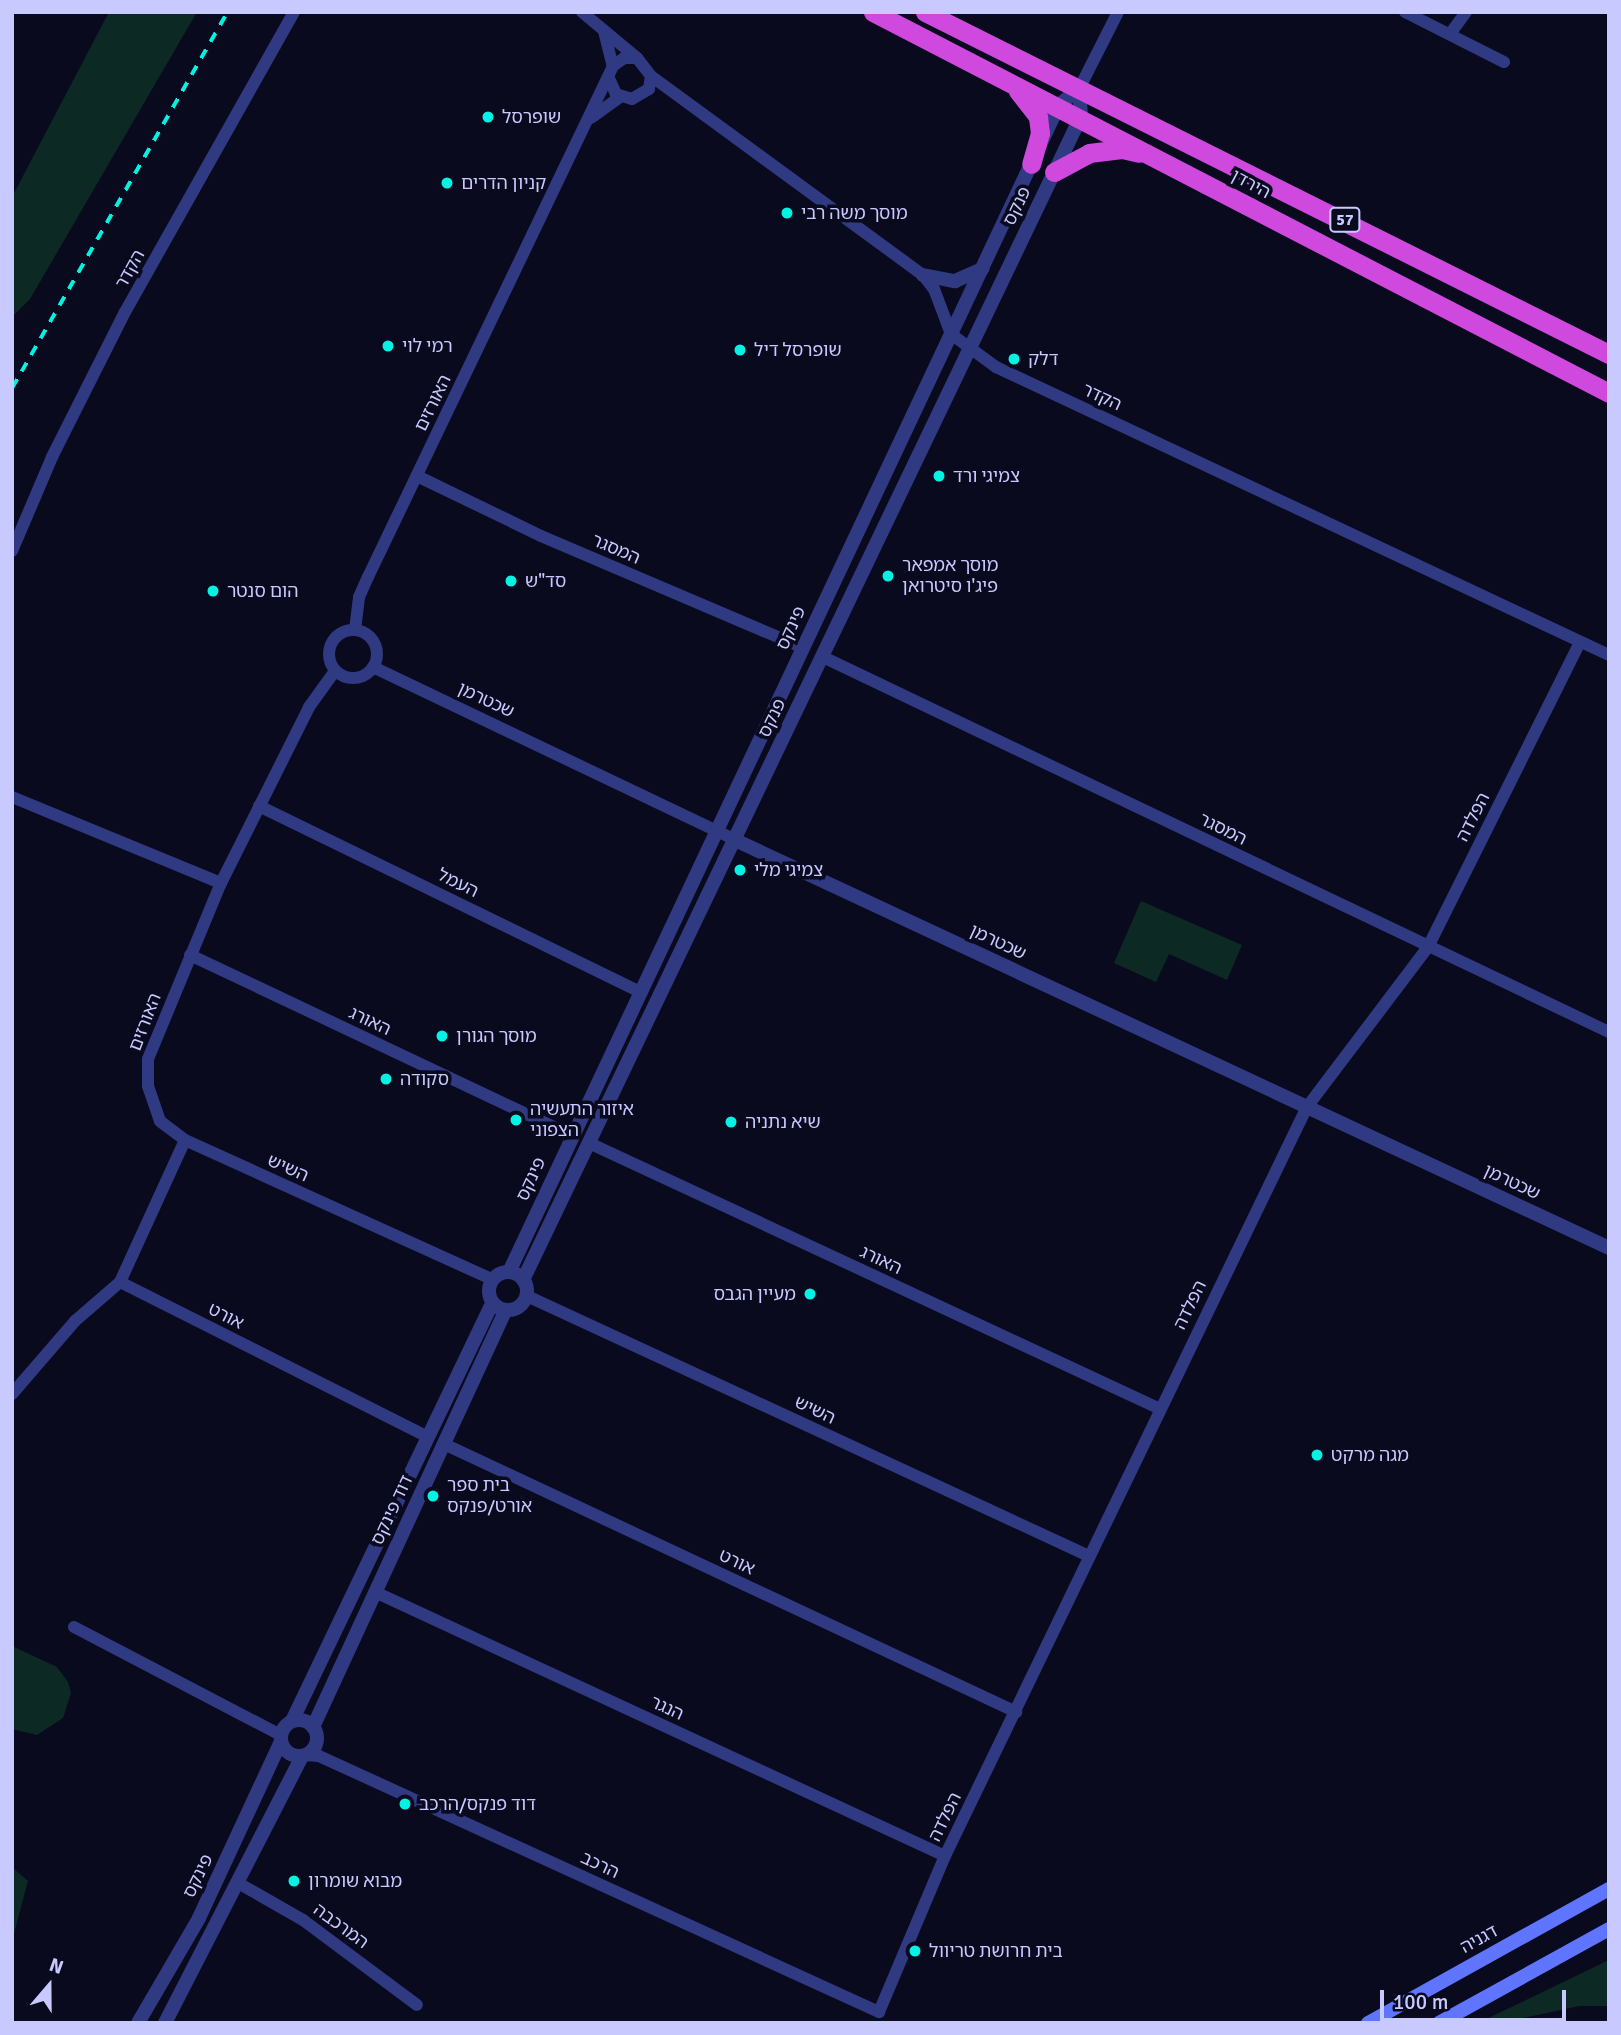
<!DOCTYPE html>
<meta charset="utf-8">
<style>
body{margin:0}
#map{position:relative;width:1621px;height:2035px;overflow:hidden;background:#0a0a1f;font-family:Signika,"Noto Sans Hebrew",sans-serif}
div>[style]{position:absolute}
.green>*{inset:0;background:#0c2924}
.minor>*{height:12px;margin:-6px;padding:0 6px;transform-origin:6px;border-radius:6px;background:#303a83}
.minor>.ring{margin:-6px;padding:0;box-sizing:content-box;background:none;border:12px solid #303a83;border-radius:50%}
.tertiary>*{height:14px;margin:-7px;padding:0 7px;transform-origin:7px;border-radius:7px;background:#303a83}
.tertiary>.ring{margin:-7px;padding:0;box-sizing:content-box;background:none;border:14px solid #303a83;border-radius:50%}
.secondary>*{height:14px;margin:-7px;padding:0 7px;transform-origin:7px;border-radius:7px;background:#5f75ff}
.trunk>*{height:19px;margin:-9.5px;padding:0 9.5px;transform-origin:9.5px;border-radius:9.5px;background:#d049de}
.rail>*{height:3.5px;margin-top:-1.75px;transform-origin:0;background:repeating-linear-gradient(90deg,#00f3e3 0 10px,transparent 0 19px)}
.dots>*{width:19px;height:19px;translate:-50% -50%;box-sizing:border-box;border:4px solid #0a0a1f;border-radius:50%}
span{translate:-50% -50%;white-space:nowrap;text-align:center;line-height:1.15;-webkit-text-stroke:7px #0a0a1f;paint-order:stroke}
.shield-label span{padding:2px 5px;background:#0a0a1f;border:2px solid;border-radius:5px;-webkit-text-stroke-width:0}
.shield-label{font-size:16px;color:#c8caff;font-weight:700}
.poi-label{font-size:18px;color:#c8caff}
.left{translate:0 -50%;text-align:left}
.right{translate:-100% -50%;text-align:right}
.street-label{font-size:18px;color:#c8caff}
.frame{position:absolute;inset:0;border:14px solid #c8caff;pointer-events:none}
.north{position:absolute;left:14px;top:1951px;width:70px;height:70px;-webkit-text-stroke:5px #0a0a1f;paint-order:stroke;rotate:20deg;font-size:19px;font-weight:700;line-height:28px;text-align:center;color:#c8caff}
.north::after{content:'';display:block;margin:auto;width:24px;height:32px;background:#c8caff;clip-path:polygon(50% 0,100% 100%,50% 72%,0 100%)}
.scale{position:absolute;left:1380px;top:1990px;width:186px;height:32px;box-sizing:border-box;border:4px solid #c8caff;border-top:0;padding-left:9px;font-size:21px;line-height:24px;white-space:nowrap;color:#c8caff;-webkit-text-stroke:5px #0a0a1f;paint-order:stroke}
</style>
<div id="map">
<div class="green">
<div style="clip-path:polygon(109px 12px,197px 12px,30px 299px,12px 317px,12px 197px)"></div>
<div style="clip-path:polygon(1141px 901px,1242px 945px,1227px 980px,1169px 954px,1156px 982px,1114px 963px)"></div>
<div style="clip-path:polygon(12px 1646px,57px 1667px,68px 1682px,71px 1693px,63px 1718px,37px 1735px,12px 1729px)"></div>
<div style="clip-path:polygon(12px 1867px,28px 1881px,12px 1941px)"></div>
<div style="clip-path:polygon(1609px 1960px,1609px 2006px,1580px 2006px,1499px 2023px,1478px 2023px)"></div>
</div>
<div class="minor">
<div style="left:582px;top:12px;width:72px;rotate:39.9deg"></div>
<div style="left:1405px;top:12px;width:111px;rotate:26.8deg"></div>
<div style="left:604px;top:31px;width:36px;rotate:76deg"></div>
<div style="left:1450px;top:34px;width:27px;rotate:-54deg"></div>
<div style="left:651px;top:76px;width:337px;rotate:36.2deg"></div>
<div style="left:923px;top:275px;width:18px;rotate:52deg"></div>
<div style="left:934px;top:289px;width:48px;rotate:69.3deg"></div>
<div style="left:951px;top:334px;width:56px;rotate:36.3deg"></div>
<div style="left:996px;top:367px;width:677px;rotate:25.17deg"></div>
<div style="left:1079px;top:89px;width:86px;rotate:-63.1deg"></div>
<div style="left:591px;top:118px;width:36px;rotate:-36deg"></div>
<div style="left:417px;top:476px;width:138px;rotate:25.8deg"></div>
<div style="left:541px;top:536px;width:285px;rotate:23.1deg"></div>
<div style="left:12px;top:551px;width:102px;rotate:-66.9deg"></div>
<div style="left:52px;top:457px;width:162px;rotate:-63.3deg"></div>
<div style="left:125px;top:312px;width:344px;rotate:-60.6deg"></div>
<div class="ring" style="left:329px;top:630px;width:36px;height:36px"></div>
<div style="left:355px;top:630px;width:33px;rotate:-83deg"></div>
<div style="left:359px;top:597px;width:22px;rotate:-66deg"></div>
<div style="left:368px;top:577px;width:567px;rotate:-64.38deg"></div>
<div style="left:613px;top:66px;width:14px;rotate:-36deg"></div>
<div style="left:624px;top:58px;width:13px"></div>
<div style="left:637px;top:58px;width:23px;rotate:52deg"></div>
<div style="left:651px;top:76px;width:13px;rotate:99deg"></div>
<div style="left:649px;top:89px;width:20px;rotate:150deg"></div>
<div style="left:632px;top:99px;width:17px;rotate:-163deg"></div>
<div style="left:616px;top:94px;width:17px;rotate:-114deg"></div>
<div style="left:823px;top:657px;width:871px;rotate:25.51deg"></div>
<div style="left:373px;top:667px;width:401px;rotate:25.5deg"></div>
<div style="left:12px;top:797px;width:226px;rotate:22.4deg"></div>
<div style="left:259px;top:806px;width:425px;rotate:26deg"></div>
<div style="left:190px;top:955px;width:424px;rotate:25.3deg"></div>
<div style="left:185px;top:1140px;width:337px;rotate:24.4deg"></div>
<div style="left:589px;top:1143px;width:628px;rotate:24.97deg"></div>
<div style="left:120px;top:1282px;width:345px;rotate:26.7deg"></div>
<div style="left:527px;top:1296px;width:619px;rotate:24.83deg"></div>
<div style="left:12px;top:1394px;width:96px;rotate:-49.2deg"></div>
<div style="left:75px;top:1321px;width:60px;rotate:-40.9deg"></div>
<div style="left:120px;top:1282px;width:156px;rotate:-65.4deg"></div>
<div style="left:185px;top:1140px;width:31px;rotate:-143deg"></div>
<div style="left:160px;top:1121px;width:37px;rotate:-109deg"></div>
<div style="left:148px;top:1086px;width:27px;rotate:-90deg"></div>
<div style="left:148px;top:1059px;width:191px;rotate:-67.5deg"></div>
<div style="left:221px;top:883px;width:197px;rotate:-63.4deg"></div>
<div style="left:309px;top:707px;width:44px;rotate:-54.2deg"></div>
<div style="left:444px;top:1444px;width:632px;rotate:25.1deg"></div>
<div style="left:375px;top:1592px;width:628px;rotate:24.85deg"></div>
<div style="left:74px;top:1627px;width:233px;rotate:27.6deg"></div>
<div style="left:305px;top:1755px;width:14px;rotate:4deg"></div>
<div style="left:319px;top:1756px;width:616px;rotate:24.57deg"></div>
<div style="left:879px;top:2012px;width:169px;rotate:-67.1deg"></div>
<div style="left:945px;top:1856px;width:832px;rotate:-64.21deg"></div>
<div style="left:1307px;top:1107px;width:201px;rotate:-52.9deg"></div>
<div style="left:1428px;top:947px;width:341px;rotate:-63.5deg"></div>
<div style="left:240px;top:1884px;width:73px;rotate:29.7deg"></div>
<div style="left:303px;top:1920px;width:142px;rotate:36.7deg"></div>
</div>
<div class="tertiary">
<div style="left:923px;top:275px;width:33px;rotate:11deg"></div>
<div style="left:955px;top:281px;width:30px;rotate:-24deg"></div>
<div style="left:735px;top:840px;width:965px;rotate:25.02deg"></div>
<div class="ring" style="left:489px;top:1272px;width:24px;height:24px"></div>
<div style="left:509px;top:1272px;width:1290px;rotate:-64.77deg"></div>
<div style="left:1059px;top:105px;width:26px;rotate:-39deg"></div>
<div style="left:523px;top:1280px;width:1277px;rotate:-64.38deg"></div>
<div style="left:1075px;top:129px;width:14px;rotate:-65deg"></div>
<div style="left:1081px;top:116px;width:27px;rotate:-94deg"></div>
<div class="ring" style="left:281px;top:1720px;width:22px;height:22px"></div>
<div style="left:292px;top:1721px;width:463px;rotate:-64.4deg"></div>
<div style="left:313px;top:1727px;width:459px;rotate:-65.2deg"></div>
<div style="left:138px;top:2023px;width:121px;rotate:-59.8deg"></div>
<div style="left:199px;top:1918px;width:195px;rotate:-65.1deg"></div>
<div style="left:165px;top:2023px;width:300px;rotate:-62.8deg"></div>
</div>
<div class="secondary">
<div style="left:1368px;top:2023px;width:276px;rotate:-29.1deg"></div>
<div style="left:1439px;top:2023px;width:194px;rotate:-28.9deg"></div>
</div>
<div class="trunk">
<div style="left:873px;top:12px;width:829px;rotate:27.37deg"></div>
<div style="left:925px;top:12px;width:765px;rotate:26.57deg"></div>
<div style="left:1018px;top:91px;width:33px;rotate:52deg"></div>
<div style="left:1038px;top:117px;width:16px;rotate:83deg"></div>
<div style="left:1040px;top:133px;width:32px;rotate:106deg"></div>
<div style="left:1054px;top:172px;width:40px;rotate:-28deg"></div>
<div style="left:1089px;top:153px;width:33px;rotate:-7deg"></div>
<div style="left:1122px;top:149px;width:17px;rotate:13deg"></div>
</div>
<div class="rail">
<div style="left:12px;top:388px;width:433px;rotate:-60.2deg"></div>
</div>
<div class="dots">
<div style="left:488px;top:117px;background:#00f3e3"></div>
<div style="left:447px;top:183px;background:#00f3e3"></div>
<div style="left:787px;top:213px;background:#00f3e3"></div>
<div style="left:388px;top:346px;background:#00f3e3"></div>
<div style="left:740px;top:350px;background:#00f3e3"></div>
<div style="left:1014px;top:359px;background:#00f3e3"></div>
<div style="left:939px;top:476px;background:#00f3e3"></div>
<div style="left:888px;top:576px;background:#00f3e3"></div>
<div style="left:511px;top:581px;background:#00f3e3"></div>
<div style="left:213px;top:591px;background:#00f3e3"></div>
<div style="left:740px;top:870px;background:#00f3e3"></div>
<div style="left:442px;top:1036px;background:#00f3e3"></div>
<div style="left:386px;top:1079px;background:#00f3e3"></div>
<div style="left:516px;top:1120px;background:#00f3e3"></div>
<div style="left:731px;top:1122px;background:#00f3e3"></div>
<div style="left:810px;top:1294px;background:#00f3e3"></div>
<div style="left:1317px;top:1455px;background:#00f3e3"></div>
<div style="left:433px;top:1496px;background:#00f3e3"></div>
<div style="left:405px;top:1804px;background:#00f3e3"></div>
<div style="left:294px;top:1881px;background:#00f3e3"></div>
<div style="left:915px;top:1951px;background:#00f3e3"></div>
</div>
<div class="shield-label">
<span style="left:1345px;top:220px">57</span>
</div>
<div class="poi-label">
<span class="left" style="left:502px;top:117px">שופרסל</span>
<span class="left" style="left:461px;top:183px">קניון הדרים</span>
<span class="left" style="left:801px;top:213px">מוסך משה רבי</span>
<span class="left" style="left:402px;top:346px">רמי לוי</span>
<span class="left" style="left:754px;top:350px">שופרסל דיל</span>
<span class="left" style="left:1028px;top:359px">דלק</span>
<span class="left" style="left:953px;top:476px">צמיגי ורד</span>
<span class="left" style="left:902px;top:576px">מוסך אמפאר<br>פיג'ו סיטרואן</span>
<span class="left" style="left:525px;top:581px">סד"ש</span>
<span class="left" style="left:227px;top:591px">הום סנטר</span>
<span class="left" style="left:754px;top:870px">צמיגי מלי</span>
<span class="left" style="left:456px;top:1036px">מוסך הגורן</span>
<span class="left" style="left:400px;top:1079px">סקודה</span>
<span class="left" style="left:530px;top:1120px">איזור התעשיה<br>הצפוני</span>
<span class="left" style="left:745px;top:1122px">שיא נתניה</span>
<span class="right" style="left:796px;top:1294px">מעיין הגבס</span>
<span class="left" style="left:1331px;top:1455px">מגה מרקט</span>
<span class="left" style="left:447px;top:1496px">בית ספר<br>אורט/פנקס</span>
<span class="left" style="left:419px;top:1804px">דוד פנקס/הרכב</span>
<span class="left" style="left:308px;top:1881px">מבוא שומרון</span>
<span class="left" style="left:929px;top:1951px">בית חרושת טריוול</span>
</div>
<div class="street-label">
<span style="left:1251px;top:184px;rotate:28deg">הירדן</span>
<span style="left:1017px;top:206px;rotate:-64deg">פנקס</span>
<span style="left:130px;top:269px;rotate:-61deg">הקדר</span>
<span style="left:1102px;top:397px;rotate:25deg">הקדר</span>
<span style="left:433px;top:403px;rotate:-64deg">האורזים</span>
<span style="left:616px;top:549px;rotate:23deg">המסגר</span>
<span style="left:791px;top:628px;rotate:-65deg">פינקס</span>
<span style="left:486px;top:700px;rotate:25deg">שכטרמן</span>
<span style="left:772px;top:718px;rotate:-64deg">פנקס</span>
<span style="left:1473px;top:817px;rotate:-63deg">הפלדה</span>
<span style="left:1223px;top:829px;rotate:26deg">המסגר</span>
<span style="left:458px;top:883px;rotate:26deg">העמל</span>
<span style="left:998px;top:942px;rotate:25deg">שכטרמן</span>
<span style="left:370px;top:1021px;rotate:25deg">האורג</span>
<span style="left:145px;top:1022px;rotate:-69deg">האורזים</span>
<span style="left:288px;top:1168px;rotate:24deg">השיש</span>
<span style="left:531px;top:1179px;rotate:-65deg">פינקס</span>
<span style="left:1512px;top:1182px;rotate:25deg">שכטרמן</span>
<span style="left:881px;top:1260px;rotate:25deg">האורג</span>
<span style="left:1190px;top:1305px;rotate:-64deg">הפלדה</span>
<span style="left:226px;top:1316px;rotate:27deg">אורט</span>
<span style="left:815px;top:1410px;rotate:25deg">השיש</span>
<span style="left:392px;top:1510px;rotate:-65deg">דוד פינקס</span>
<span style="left:737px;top:1562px;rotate:25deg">אורט</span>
<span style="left:667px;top:1708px;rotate:25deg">הנגר</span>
<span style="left:945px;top:1817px;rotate:-64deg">הפלדה</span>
<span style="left:600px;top:1865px;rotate:25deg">הרכב</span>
<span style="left:198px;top:1876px;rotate:-64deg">פינקס</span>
<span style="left:341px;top:1926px;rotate:36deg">המרכבה</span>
<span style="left:1479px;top:1939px;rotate:-29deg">דגניה</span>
</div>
<div class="frame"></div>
<div class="north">N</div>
<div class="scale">100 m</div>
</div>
